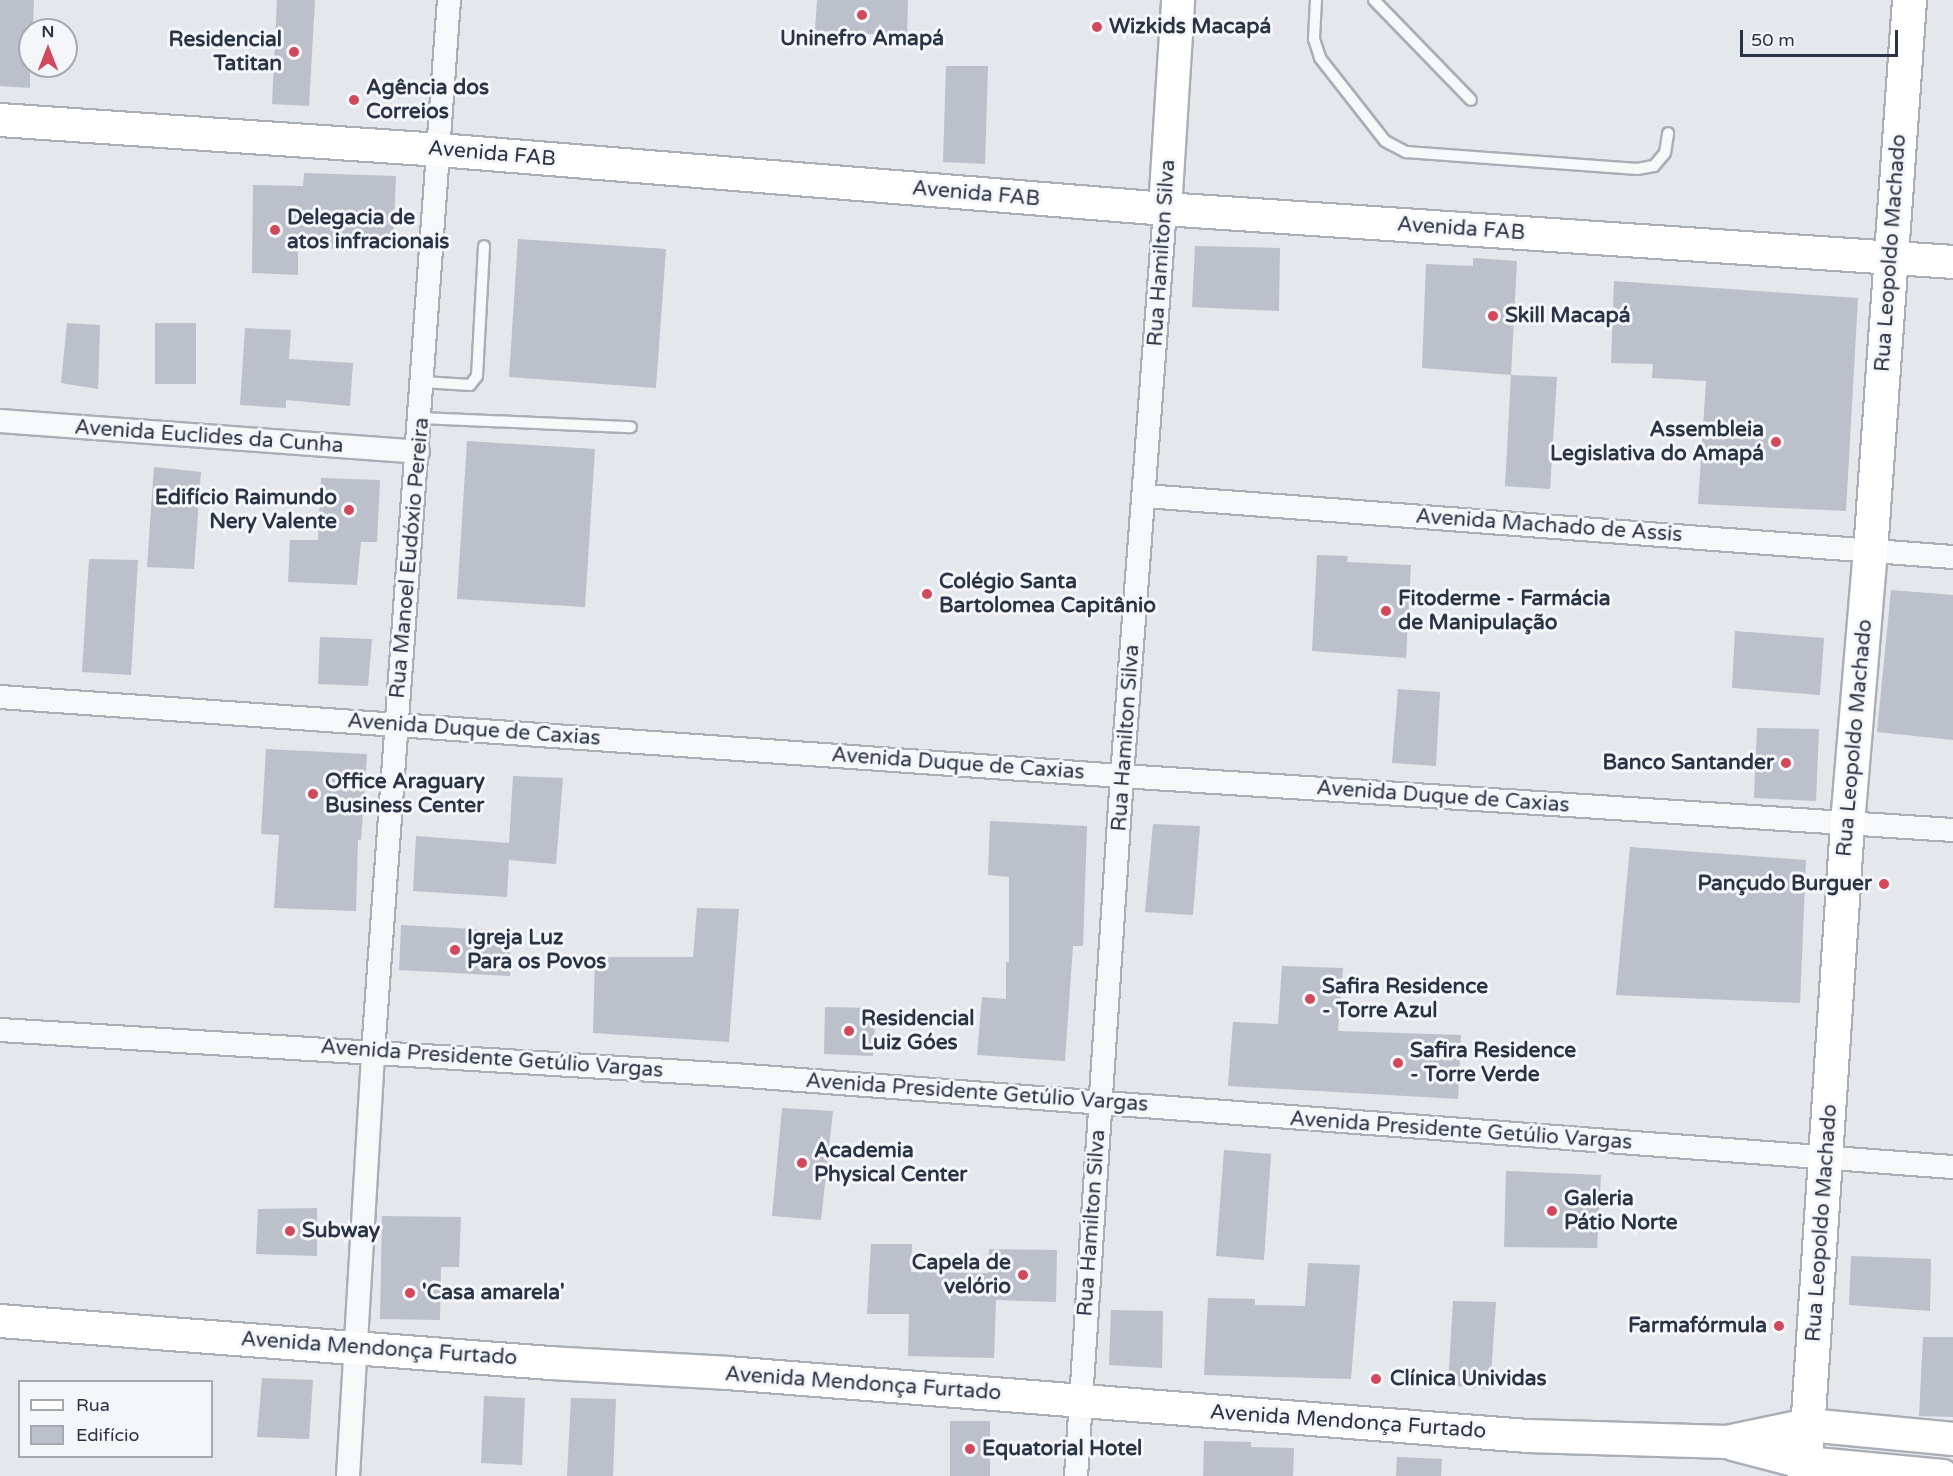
<!DOCTYPE html>
<meta charset="utf-8">
<style>
body{margin:0}
#map{position:relative;width:1953px;height:1476px;overflow:hidden;background:#e4e7ec;font-family:"Varela Round",sans-serif}
div>[style]{position:absolute}
.building>*{inset:0;background:#bbc0ca}
.roads{filter:drop-shadow(2px 0 #a9aeb7) drop-shadow(-2px 0 #a9aeb7) drop-shadow(0 2px #a9aeb7) drop-shadow(0 -2px #a9aeb7)}
.lane>*{height:10px;margin:-5px;padding:0 5px;transform-origin:5px;border-radius:5px;background:#f7f8fa}
.street>*{height:22px;margin:-11px;padding:0 11px;transform-origin:11px;border-radius:11px;background:#f7f8fa}
.secondary>*{height:32px;margin:-16px;padding:0 16px;transform-origin:16px;border-radius:16px;background:#fff}
.primary>*{height:33px;margin:-16.5px;padding:0 16.5px;transform-origin:16.5px;border-radius:16.5px;background:#fff}
.dots>*{width:16px;height:16px;translate:-50% -50%;box-sizing:border-box;border:3px solid #f4f6f9;border-radius:50%}
span{translate:-50% -50%;white-space:nowrap;text-align:center;line-height:1.15;-webkit-text-stroke:6px #f4f6f9;paint-order:stroke}
.poi-label{font-size:21px;color:#2b3445;font-weight:700}
.left{translate:0 -50%;text-align:left}
.right{translate:-100% -50%;text-align:right}
.street-label{font-size:21px;color:#2b3445}
.legend{position:absolute;left:18px;top:1380px;width:195px;height:78px;box-sizing:border-box;background:#f4f6f9;border:2px solid #a4a8b1;margin:0;padding:8px 10px;list-style:none;font-size:18px;color:#2b3445}
.legend li{display:flex;align-items:center;gap:12px;height:30px}
.legend b{width:30px;border:2px solid #a4a8b1}
.north{position:absolute;left:18px;top:18px;width:60px;height:60px;box-sizing:border-box;background:#f4f6f9;border:2px solid #a4a8b1;border-radius:50%;rotate:0deg;font-size:16px;font-weight:700;line-height:24px;text-align:center;color:#2b3445}
.north::after{content:'';display:block;margin:auto;width:21px;height:27px;background:#d1495b;clip-path:polygon(50% 0,100% 100%,50% 72%,0 100%)}
.scale{position:absolute;left:1740px;top:30px;width:158px;height:27px;box-sizing:border-box;border:3px solid #2b3445;border-top:0;padding-left:8px;font-size:18px;line-height:21px;white-space:nowrap;color:#2b3445;-webkit-text-stroke:4px #f4f6f9;paint-order:stroke}
</style>
<div id="map">
<div class="building">
<div style="clip-path:polygon(0 0,34px 0,33px 30px,30px 30px,30px 88px,0 86px)"></div>
<div style="clip-path:polygon(277px 0,315px 0,309px 106px,272px 104px)"></div>
<div style="clip-path:polygon(817px 0,908px 0,907px 36px,815px 31px)"></div>
<div style="clip-path:polygon(946px 66px,988px 66px,985px 164px,943px 162px)"></div>
<div style="clip-path:polygon(304px 173px,396px 176px,393px 250px,298px 248px,298px 275px,252px 273px,253px 185px,303px 186px)"></div>
<div style="clip-path:polygon(518px 239px,666px 249px,656px 388px,509px 377px)"></div>
<div style="clip-path:polygon(1195px 246px,1280px 248px,1279px 311px,1192px 307px)"></div>
<div style="clip-path:polygon(1473px 258px,1517px 261px,1511px 375px,1422px 368px,1426px 264px,1473px 266px)"></div>
<div style="clip-path:polygon(1614px 281px,1858px 298px,1846px 511px,1698px 504px,1706px 381px,1652px 378px,1653px 364px,1611px 363px)"></div>
<div style="clip-path:polygon(67px 323px,100px 325px,98px 389px,61px 383px)"></div>
<div style="clip-path:polygon(155px 323px,196px 323px,196px 384px,155px 384px)"></div>
<div style="clip-path:polygon(245px 328px,291px 330px,289px 359px,353px 363px,350px 406px,286px 400px,286px 408px,240px 405px)"></div>
<div style="clip-path:polygon(1511px 375px,1557px 377px,1550px 489px,1505px 486px)"></div>
<div style="clip-path:polygon(467px 441px,595px 449px,585px 607px,457px 599px)"></div>
<div style="clip-path:polygon(154px 467px,201px 472px,194px 569px,147px 567px)"></div>
<div style="clip-path:polygon(321px 478px,380px 480px,377px 542px,361px 542px,357px 585px,288px 582px,290px 540px,318px 540px)"></div>
<div style="clip-path:polygon(1317px 555px,1348px 556px,1347px 562px,1411px 565px,1406px 658px,1312px 651px)"></div>
<div style="clip-path:polygon(89px 559px,138px 560px,131px 675px,82px 672px)"></div>
<div style="clip-path:polygon(1891px 590px,1953px 595px,1953px 740px,1877px 732px)"></div>
<div style="clip-path:polygon(1735px 631px,1824px 638px,1820px 695px,1732px 688px)"></div>
<div style="clip-path:polygon(320px 637px,372px 639px,368px 686px,318px 684px)"></div>
<div style="clip-path:polygon(1398px 689px,1440px 692px,1436px 766px,1392px 763px)"></div>
<div style="clip-path:polygon(1757px 728px,1819px 729px,1816px 801px,1754px 798px)"></div>
<div style="clip-path:polygon(266px 749px,367px 754px,361px 840px,358px 840px,356px 911px,274px 908px,279px 835px,261px 834px)"></div>
<div style="clip-path:polygon(513px 776px,563px 778px,556px 864px,509px 860px,507px 897px,413px 891px,416px 836px,509px 843px)"></div>
<div style="clip-path:polygon(990px 821px,1087px 826px,1083px 946px,1073px 946px,1065px 1061px,977px 1055px,982px 997px,1006px 999px,1006px 962px,1009px 962px,1009px 877px,988px 875px)"></div>
<div style="clip-path:polygon(1153px 824px,1200px 826px,1193px 915px,1145px 912px)"></div>
<div style="clip-path:polygon(1630px 847px,1806px 860px,1800px 1003px,1616px 995px)"></div>
<div style="clip-path:polygon(697px 908px,739px 909px,729px 1042px,593px 1033px,595px 957px,693px 957px)"></div>
<div style="clip-path:polygon(401px 925px,510px 931px,510px 976px,399px 970px)"></div>
<div style="clip-path:polygon(1282px 966px,1343px 968px,1338px 1031px,1461px 1035px,1458px 1099px,1228px 1086px,1233px 1022px,1278px 1024px)"></div>
<div style="clip-path:polygon(825px 1007px,876px 1008px,873px 1056px,824px 1054px)"></div>
<div style="clip-path:polygon(782px 1108px,833px 1111px,821px 1220px,772px 1216px)"></div>
<div style="clip-path:polygon(1224px 1150px,1271px 1154px,1264px 1260px,1216px 1256px)"></div>
<div style="clip-path:polygon(1506px 1171px,1601px 1175px,1597px 1248px,1504px 1247px)"></div>
<div style="clip-path:polygon(317px 1208px,317px 1256px,256px 1254px,258px 1209px)"></div>
<div style="clip-path:polygon(382px 1216px,461px 1217px,459px 1267px,441px 1267px,440px 1320px,380px 1319px)"></div>
<div style="clip-path:polygon(871px 1244px,912px 1244px,911px 1272px,988px 1273px,989px 1249px,1057px 1250px,1056px 1302px,996px 1300px,994px 1358px,908px 1356px,909px 1314px,867px 1314px)"></div>
<div style="clip-path:polygon(1851px 1256px,1931px 1259px,1930px 1311px,1849px 1305px)"></div>
<div style="clip-path:polygon(1308px 1263px,1360px 1265px,1351px 1379px,1204px 1375px,1208px 1298px,1255px 1299px,1255px 1305px,1305px 1306px)"></div>
<div style="clip-path:polygon(1453px 1301px,1496px 1302px,1490px 1389px,1448px 1385px)"></div>
<div style="clip-path:polygon(1111px 1310px,1163px 1311px,1162px 1368px,1109px 1365px)"></div>
<div style="clip-path:polygon(1923px 1337px,1953px 1337px,1953px 1417px,1919px 1416px)"></div>
<div style="clip-path:polygon(262px 1378px,313px 1380px,309px 1439px,257px 1437px)"></div>
<div style="clip-path:polygon(484px 1396px,525px 1398px,522px 1465px,481px 1463px)"></div>
<div style="clip-path:polygon(571px 1398px,616px 1399px,613px 1476px,567px 1476px)"></div>
<div style="clip-path:polygon(950px 1421px,990px 1421px,990px 1476px,950px 1476px)"></div>
<div style="clip-path:polygon(1204px 1441px,1251px 1442px,1251px 1447px,1294px 1448px,1293px 1476px,1203px 1476px)"></div>
<div style="clip-path:polygon(1397px 1457px,1442px 1459px,1441px 1476px,1396px 1476px)"></div>
</div>
<div class="roads">
<div class="lane">
<div style="left:1316px;top:0;width:39px;rotate:93deg"></div>
<div style="left:1314px;top:39px;width:20px;rotate:72deg"></div>
<div style="left:1320px;top:58px;width:105px;rotate:51.9deg"></div>
<div style="left:1385px;top:141px;width:24px;rotate:28deg"></div>
<div style="left:1406px;top:152px;width:232px;rotate:4.2deg"></div>
<div style="left:1637px;top:169px;width:17px;rotate:-10deg"></div>
<div style="left:1654px;top:166px;width:17px;rotate:-50deg"></div>
<div style="left:1665px;top:153px;width:20px;rotate:-81deg"></div>
<div style="left:1374px;top:0;width:139px;rotate:45.9deg"></div>
<div style="left:423px;top:382px;width:47px;rotate:3.7deg"></div>
<div style="left:470px;top:385px;width:11px;rotate:-52deg"></div>
<div style="left:477px;top:376px;width:130px;rotate:-86.9deg"></div>
<div style="left:421px;top:418px;width:210px;rotate:2.5deg"></div>
</div>
<div class="street">
<div style="left:0;top:421px;width:419px;rotate:4.2deg"></div>
<div style="left:1145px;top:496px;width:810px;rotate:4.32deg"></div>
<div style="left:0;top:697px;width:1125px;rotate:4.03deg"></div>
<div style="left:1122px;top:776px;width:833px;rotate:3.72deg"></div>
<div style="left:0;top:1030px;width:735px;rotate:3.51deg"></div>
<div style="left:734px;top:1075px;width:1222px;rotate:4.32deg"></div>
<div style="left:348px;top:1476px;width:425px;rotate:-86.6deg"></div>
<div style="left:373px;top:1052px;width:1055px;rotate:-85.87deg"></div>
<div style="left:1076px;top:1476px;width:702px;rotate:-86.24deg"></div>
<div style="left:1122px;top:776px;width:569px;rotate:-85.66deg"></div>
</div>
<div class="secondary">
<div style="left:0;top:120px;width:440px;rotate:3.9deg"></div>
<div style="left:439px;top:150px;width:742px;rotate:4.64deg"></div>
<div style="left:1179px;top:210px;width:776px;rotate:3.84deg"></div>
<div style="left:1165px;top:209px;width:209px;rotate:-86.4deg"></div>
<div style="left:0;top:1321px;width:552px;rotate:4.37deg"></div>
<div style="left:550px;top:1363px;width:177px;rotate:3.2deg"></div>
<div style="left:727px;top:1373px;width:803px;rotate:4.5deg"></div>
<div style="left:1528px;top:1436px;width:199px;rotate:1.7deg"></div>
<div style="left:1727px;top:1442px;width:83px;rotate:-11.9deg"></div>
<div style="left:1808px;top:1425px;width:146px;rotate:5.5deg"></div>
<div style="left:1733px;top:1444px;width:74px;rotate:14.8deg"></div>
<div style="left:1805px;top:1463px;width:138px;rotate:5.4deg"></div>
</div>
<div class="primary">
<div style="left:1804px;top:1476px;width:654px;rotate:-86.23deg"></div>
<div style="left:1847px;top:823px;width:273px;rotate:-85.2deg"></div>
<div style="left:1870px;top:551px;width:552px;rotate:-85.95deg"></div>
</div>
</div>
<div class="dots">
<div style="left:862px;top:15px;background:#d1495b"></div>
<div style="left:1097px;top:27px;background:#d1495b"></div>
<div style="left:294px;top:52px;background:#d1495b"></div>
<div style="left:354px;top:100px;background:#d1495b"></div>
<div style="left:275px;top:230px;background:#d1495b"></div>
<div style="left:1493px;top:316px;background:#d1495b"></div>
<div style="left:1776px;top:442px;background:#d1495b"></div>
<div style="left:349px;top:510px;background:#d1495b"></div>
<div style="left:927px;top:594px;background:#d1495b"></div>
<div style="left:1386px;top:611px;background:#d1495b"></div>
<div style="left:1786px;top:763px;background:#d1495b"></div>
<div style="left:313px;top:794px;background:#d1495b"></div>
<div style="left:1884px;top:884px;background:#d1495b"></div>
<div style="left:455px;top:950px;background:#d1495b"></div>
<div style="left:1310px;top:999px;background:#d1495b"></div>
<div style="left:849px;top:1031px;background:#d1495b"></div>
<div style="left:1398px;top:1063px;background:#d1495b"></div>
<div style="left:802px;top:1163px;background:#d1495b"></div>
<div style="left:1552px;top:1211px;background:#d1495b"></div>
<div style="left:290px;top:1231px;background:#d1495b"></div>
<div style="left:1023px;top:1275px;background:#d1495b"></div>
<div style="left:410px;top:1293px;background:#d1495b"></div>
<div style="left:1779px;top:1326px;background:#d1495b"></div>
<div style="left:1376px;top:1379px;background:#d1495b"></div>
<div style="left:970px;top:1449px;background:#d1495b"></div>
</div>
<div class="poi-label">
<span class="left" style="left:1109px;top:27px">Wizkids Macapá</span>
<span style="left:862px;top:39px">Uninefro Amapá</span>
<span class="right" style="left:282px;top:52px">Residencial<br>Tatitan</span>
<span class="left" style="left:366px;top:100px">Agência dos<br>Correios</span>
<span class="left" style="left:287px;top:230px">Delegacia de<br>atos infracionais</span>
<span class="left" style="left:1505px;top:316px">Skill Macapá</span>
<span class="right" style="left:1764px;top:442px">Assembleia<br>Legislativa do Amapá</span>
<span class="right" style="left:337px;top:510px">Edifício Raimundo<br>Nery Valente</span>
<span class="left" style="left:939px;top:594px">Colégio Santa<br>Bartolomea Capitânio</span>
<span class="left" style="left:1398px;top:611px">Fitoderme - Farmácia<br>de Manipulação</span>
<span class="right" style="left:1774px;top:763px">Banco Santander</span>
<span class="left" style="left:325px;top:794px">Office Araguary<br>Business Center</span>
<span class="right" style="left:1872px;top:884px">Pançudo Burguer</span>
<span class="left" style="left:467px;top:950px">Igreja Luz<br>Para os Povos</span>
<span class="left" style="left:1322px;top:999px">Safira Residence<br>- Torre Azul</span>
<span class="left" style="left:861px;top:1031px">Residencial<br>Luiz Góes</span>
<span class="left" style="left:1410px;top:1063px">Safira Residence<br>- Torre Verde</span>
<span class="left" style="left:814px;top:1163px">Academia<br>Physical Center</span>
<span class="left" style="left:1564px;top:1211px">Galeria<br>Pátio Norte</span>
<span class="left" style="left:302px;top:1231px">Subway</span>
<span class="right" style="left:1011px;top:1275px">Capela de<br>velório</span>
<span class="left" style="left:422px;top:1293px">'Casa amarela'</span>
<span class="right" style="left:1767px;top:1326px">Farmafórmula</span>
<span class="left" style="left:1390px;top:1379px">Clínica Unividas</span>
<span class="left" style="left:982px;top:1449px">Equatorial Hotel</span>
</div>
<div class="street-label">
<span style="left:492px;top:154px;rotate:5deg">Avenida FAB</span>
<span style="left:976px;top:194px;rotate:5deg">Avenida FAB</span>
<span style="left:1461px;top:229px;rotate:4deg">Avenida FAB</span>
<span style="left:1162px;top:253px;rotate:-86deg">Rua Hamilton Silva</span>
<span style="left:1891px;top:253px;rotate:-86deg">Rua Leopoldo Machado</span>
<span style="left:209px;top:437px;rotate:4deg">Avenida Euclides da Cunha</span>
<span style="left:1549px;top:526px;rotate:4deg">Avenida Machado de Assis</span>
<span style="left:410px;top:558px;rotate:-85deg">Rua Manoel Eudóxio Pereira</span>
<span style="left:474px;top:730px;rotate:4deg">Avenida Duque de Caxias</span>
<span style="left:1126px;top:738px;rotate:-86deg">Rua Hamilton Silva</span>
<span style="left:1855px;top:738px;rotate:-85deg">Rua Leopoldo Machado</span>
<span style="left:958px;top:764px;rotate:4deg">Avenida Duque de Caxias</span>
<span style="left:1443px;top:797px;rotate:4deg">Avenida Duque de Caxias</span>
<span style="left:492px;top:1059px;rotate:4deg">Avenida Presidente Getúlio Vargas</span>
<span style="left:977px;top:1093px;rotate:4deg">Avenida Presidente Getúlio Vargas</span>
<span style="left:1461px;top:1131px;rotate:4deg">Avenida Presidente Getúlio Vargas</span>
<span style="left:1092px;top:1223px;rotate:-86deg">Rua Hamilton Silva</span>
<span style="left:1822px;top:1223px;rotate:-86deg">Rua Leopoldo Machado</span>
<span style="left:379px;top:1349px;rotate:4deg">Avenida Mendonça Furtado</span>
<span style="left:863px;top:1384px;rotate:4deg">Avenida Mendonça Furtado</span>
<span style="left:1348px;top:1422px;rotate:4deg">Avenida Mendonça Furtado</span>
</div>
<ul class="legend">
<li><b style="height:8px;background:#fff"></b>Rua</li>
<li><b style="height:16px;background:#bbc0ca"></b>Edifício</li>
</ul>
<div class="north">N</div>
<div class="scale">50 m</div>
</div>
